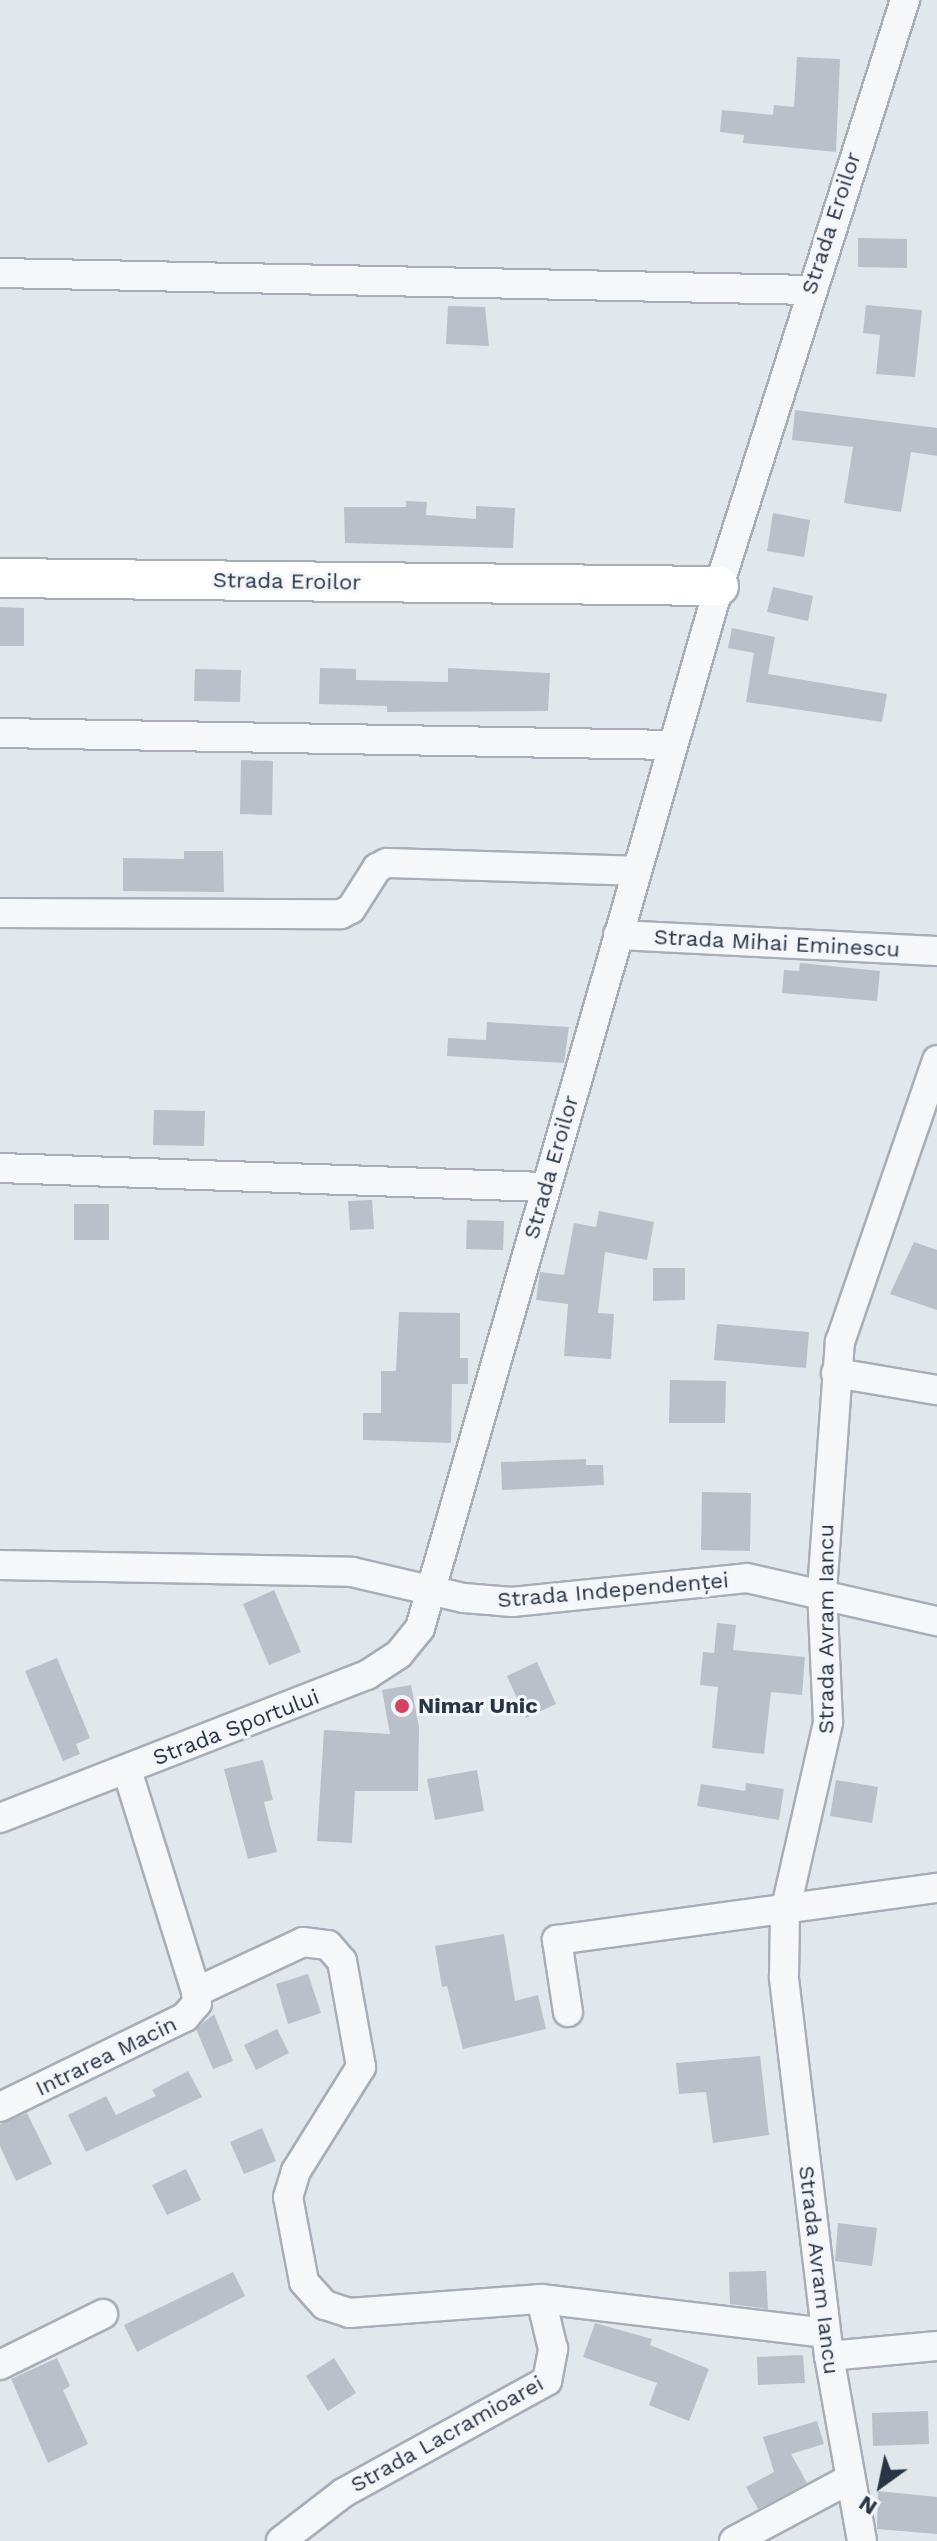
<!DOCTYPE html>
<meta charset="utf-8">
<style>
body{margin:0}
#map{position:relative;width:937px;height:2541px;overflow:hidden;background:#e2e7ec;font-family:"Work Sans",sans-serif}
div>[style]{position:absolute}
.building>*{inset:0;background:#b9c0ca}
.roads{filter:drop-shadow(2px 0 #a7aeb7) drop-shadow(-2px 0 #a7aeb7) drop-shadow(0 2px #a7aeb7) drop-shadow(0 -2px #a7aeb7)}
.street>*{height:28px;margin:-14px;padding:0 14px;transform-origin:14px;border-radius:14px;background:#f6f7f9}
.secondary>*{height:38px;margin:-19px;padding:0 19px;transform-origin:19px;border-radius:19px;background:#fff}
.dots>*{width:22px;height:22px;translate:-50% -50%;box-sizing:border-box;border:4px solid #f3f5f9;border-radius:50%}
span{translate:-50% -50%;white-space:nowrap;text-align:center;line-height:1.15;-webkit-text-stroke:6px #f3f5f9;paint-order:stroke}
.street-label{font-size:22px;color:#293545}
.poi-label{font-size:22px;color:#293545;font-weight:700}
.left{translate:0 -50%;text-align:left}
.north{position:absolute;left:841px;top:2445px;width:80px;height:80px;-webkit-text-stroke:6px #f3f5f9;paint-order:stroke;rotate:213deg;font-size:22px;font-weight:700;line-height:32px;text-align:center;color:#293545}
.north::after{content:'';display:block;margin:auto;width:28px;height:36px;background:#293545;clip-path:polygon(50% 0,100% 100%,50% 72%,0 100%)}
</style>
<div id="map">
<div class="building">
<div style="clip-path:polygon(797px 57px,840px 59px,836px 152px,743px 143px,744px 135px,720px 132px,722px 110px,773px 115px,774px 105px,794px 107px)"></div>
<div style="clip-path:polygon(858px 238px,907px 239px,907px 268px,858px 267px)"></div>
<div style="clip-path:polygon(866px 305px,922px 310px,915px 377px,876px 374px,880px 335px,863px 333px)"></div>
<div style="clip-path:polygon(448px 306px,485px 307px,489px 346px,446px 344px)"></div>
<div style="clip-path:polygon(795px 410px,937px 428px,937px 456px,911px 452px,901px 512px,844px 503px,853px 447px,792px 440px)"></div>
<div style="clip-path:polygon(406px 501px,427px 502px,426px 515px,476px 519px,476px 506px,515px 508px,513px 548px,345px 543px,344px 507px,406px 507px)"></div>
<div style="clip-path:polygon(773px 513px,810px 520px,804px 557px,767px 551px)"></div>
<div style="clip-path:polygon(773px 587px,813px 596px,808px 621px,767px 612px)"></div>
<div style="clip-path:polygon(0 607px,24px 608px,24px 646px,0 646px)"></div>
<div style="clip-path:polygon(732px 628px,775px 637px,768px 674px,887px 694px,882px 722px,746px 702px,754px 653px,728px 648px)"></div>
<div style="clip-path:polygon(320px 668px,356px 669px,356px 680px,448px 682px,448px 668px,550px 673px,548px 711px,387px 712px,387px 706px,319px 704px)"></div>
<div style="clip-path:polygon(195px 669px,241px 670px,240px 702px,194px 701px)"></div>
<div style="clip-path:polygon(241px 760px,273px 761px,272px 815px,240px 814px)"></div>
<div style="clip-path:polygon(184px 851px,223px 851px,224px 892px,123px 891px,123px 858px,184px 859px)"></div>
<div style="clip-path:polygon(800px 963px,880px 971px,877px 1001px,782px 993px,784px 970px,799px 971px)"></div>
<div style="clip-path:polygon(487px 1022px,569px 1027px,564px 1063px,447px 1056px,448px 1038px,486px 1040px)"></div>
<div style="clip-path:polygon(154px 1110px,205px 1111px,204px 1146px,153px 1145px)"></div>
<div style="clip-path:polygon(372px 1200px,374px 1229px,350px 1230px,348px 1201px)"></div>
<div style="clip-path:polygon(74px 1204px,109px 1204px,109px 1240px,74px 1240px)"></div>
<div style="clip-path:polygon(599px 1211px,654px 1222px,647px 1260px,605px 1252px,598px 1313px,614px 1314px,611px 1359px,564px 1356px,568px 1304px,536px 1300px,540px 1272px,564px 1275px,574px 1223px,596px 1227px)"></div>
<div style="clip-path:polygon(467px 1220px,504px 1221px,503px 1250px,466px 1249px)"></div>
<div style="clip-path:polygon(914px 1242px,937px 1250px,937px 1310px,890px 1294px)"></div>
<div style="clip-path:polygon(653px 1268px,685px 1268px,685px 1300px,653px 1301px)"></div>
<div style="clip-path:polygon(399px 1312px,460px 1313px,460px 1358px,468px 1358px,468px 1384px,452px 1384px,451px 1443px,363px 1440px,363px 1413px,381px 1413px,381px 1371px,396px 1371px)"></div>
<div style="clip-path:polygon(717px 1324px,809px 1332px,806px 1368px,714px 1360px)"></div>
<div style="clip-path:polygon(670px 1380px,726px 1381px,725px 1423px,669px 1423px)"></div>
<div style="clip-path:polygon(586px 1459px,586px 1465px,603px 1465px,604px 1485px,502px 1490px,501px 1462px)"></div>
<div style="clip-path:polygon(702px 1492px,751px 1493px,750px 1551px,701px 1550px)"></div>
<div style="clip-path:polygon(274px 1590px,301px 1652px,269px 1665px,243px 1604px)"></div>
<div style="clip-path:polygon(717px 1623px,736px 1625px,733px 1650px,805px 1657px,802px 1695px,771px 1692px,764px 1754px,712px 1748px,718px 1687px,700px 1685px,703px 1652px,714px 1653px)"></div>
<div style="clip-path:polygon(57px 1658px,90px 1738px,76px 1744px,80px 1754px,63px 1761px,25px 1671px)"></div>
<div style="clip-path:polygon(537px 1662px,556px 1704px,526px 1718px,507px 1676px)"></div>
<div style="clip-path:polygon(411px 1685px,419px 1727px,418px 1791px,355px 1791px,352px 1843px,317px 1841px,324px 1730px,390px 1734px,382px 1690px)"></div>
<div style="clip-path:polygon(263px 1760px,273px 1800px,264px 1802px,277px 1852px,248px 1859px,224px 1769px)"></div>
<div style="clip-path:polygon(477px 1770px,484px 1811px,435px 1820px,427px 1779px)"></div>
<div style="clip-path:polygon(836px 1780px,878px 1787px,872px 1823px,830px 1816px)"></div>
<div style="clip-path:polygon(746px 1783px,784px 1789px,779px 1820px,697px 1806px,701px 1784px,745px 1791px)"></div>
<div style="clip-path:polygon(504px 1934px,515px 2001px,538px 1995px,546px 2029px,463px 2049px,447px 1986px,442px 1987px,435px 1946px)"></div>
<div style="clip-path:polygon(308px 1974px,321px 2013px,288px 2024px,276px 1984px)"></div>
<div style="clip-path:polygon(214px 2014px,233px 2061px,213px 2069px,196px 2029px)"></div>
<div style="clip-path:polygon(277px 2029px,289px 2053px,256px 2070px,244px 2045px)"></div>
<div style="clip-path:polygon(760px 2056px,769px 2135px,713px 2143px,706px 2092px,679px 2094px,676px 2063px)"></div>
<div style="clip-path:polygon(188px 2071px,202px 2097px,86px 2152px,68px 2115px,106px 2096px,116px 2115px,156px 2096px,152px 2090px)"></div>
<div style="clip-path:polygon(27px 2113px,52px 2164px,16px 2181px,0 2146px,0 2124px)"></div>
<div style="clip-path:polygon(262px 2128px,276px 2161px,244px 2174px,230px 2142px)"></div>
<div style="clip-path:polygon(186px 2169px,201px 2200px,167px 2215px,152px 2185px)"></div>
<div style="clip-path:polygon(838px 2223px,877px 2228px,872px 2266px,835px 2261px)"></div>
<div style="clip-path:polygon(766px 2271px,768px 2309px,730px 2304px,729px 2272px)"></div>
<div style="clip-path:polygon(233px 2272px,245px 2296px,137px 2352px,124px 2325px)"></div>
<div style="clip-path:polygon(595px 2323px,652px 2339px,650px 2345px,709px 2369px,689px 2421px,649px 2405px,657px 2383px,583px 2357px)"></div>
<div style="clip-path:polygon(803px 2355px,805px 2383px,758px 2385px,757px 2357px)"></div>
<div style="clip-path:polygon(57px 2358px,70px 2386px,63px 2390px,88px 2444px,48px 2463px,11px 2379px)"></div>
<div style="clip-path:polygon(334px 2358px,356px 2393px,328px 2411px,306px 2376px)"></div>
<div style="clip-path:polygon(928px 2411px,929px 2444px,873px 2446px,872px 2413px)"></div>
<div style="clip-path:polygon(817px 2421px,824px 2444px,791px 2454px,807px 2483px,758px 2509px,746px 2487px,774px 2472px,763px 2437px)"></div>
<div style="clip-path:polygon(878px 2491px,937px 2497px,937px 2534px,877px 2529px)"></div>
</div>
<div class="roads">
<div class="street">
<div style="left:0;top:273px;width:810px;rotate:1.2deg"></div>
<div style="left:0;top:733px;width:673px;rotate:1.02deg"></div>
<div style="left:0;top:913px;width:341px;rotate:0.2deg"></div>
<div style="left:341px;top:914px;width:11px;rotate:-27deg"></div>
<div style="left:351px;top:909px;width:49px;rotate:-57.6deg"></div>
<div style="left:377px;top:868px;width:11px;rotate:-27deg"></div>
<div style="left:387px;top:863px;width:249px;rotate:1.8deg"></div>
<div style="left:618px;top:935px;width:319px;rotate:2.9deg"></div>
<div style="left:0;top:1168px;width:545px;rotate:2deg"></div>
<div style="left:836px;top:1373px;width:102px;rotate:9.6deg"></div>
<div style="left:0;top:1565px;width:352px;rotate:1.1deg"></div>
<div style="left:352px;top:1572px;width:115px;rotate:13.1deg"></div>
<div style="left:464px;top:1598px;width:48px;rotate:4.8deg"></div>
<div style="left:512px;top:1602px;width:236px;rotate:-5.8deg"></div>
<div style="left:747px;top:1578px;width:195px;rotate:12.8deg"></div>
<div style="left:127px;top:1770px;width:232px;rotate:72.7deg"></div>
<div style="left:196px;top:1992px;width:118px;rotate:-25deg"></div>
<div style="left:303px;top:1942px;width:25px;rotate:7deg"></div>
<div style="left:328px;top:1945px;width:21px;rotate:49deg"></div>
<div style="left:342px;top:1961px;width:108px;rotate:79.8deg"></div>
<div style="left:361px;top:2067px;width:123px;rotate:122deg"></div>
<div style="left:296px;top:2171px;width:27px;rotate:107deg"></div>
<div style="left:288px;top:2197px;width:86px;rotate:79.3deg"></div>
<div style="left:304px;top:2282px;width:31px;rotate:48deg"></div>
<div style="left:325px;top:2305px;width:25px;rotate:18deg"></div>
<div style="left:349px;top:2313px;width:193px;rotate:-4.2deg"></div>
<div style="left:541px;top:2299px;width:287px;rotate:6.8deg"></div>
<div style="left:0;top:1818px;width:394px;rotate:-21.3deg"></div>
<div style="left:367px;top:1675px;width:38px;rotate:-33deg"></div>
<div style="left:399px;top:1654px;width:33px;rotate:-51deg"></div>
<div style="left:420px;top:1628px;width:1084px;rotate:-73.99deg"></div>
<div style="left:719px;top:586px;width:615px;rotate:-72.39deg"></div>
<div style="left:568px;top:2012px;width:73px;rotate:-98.7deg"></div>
<div style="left:557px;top:1940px;width:384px;rotate:-7.8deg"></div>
<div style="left:0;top:2107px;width:206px;rotate:-25.9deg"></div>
<div style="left:185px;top:2017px;width:18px;rotate:-49deg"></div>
<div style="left:197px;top:2003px;width:11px;rotate:-95deg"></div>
<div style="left:829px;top:2356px;width:108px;rotate:-5.3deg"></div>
<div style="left:0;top:2365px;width:115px;rotate:-26.3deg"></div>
<div style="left:281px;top:2541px;width:78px;rotate:-37.7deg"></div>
<div style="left:343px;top:2493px;width:233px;rotate:-28.8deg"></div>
<div style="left:547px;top:2381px;width:33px;rotate:-79deg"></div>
<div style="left:553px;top:2349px;width:51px;rotate:-103.5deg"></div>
<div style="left:734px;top:2541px;width:129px;rotate:-28.2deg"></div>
<div style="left:862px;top:2541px;width:188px;rotate:-100.1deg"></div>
<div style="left:829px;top:2356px;width:382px;rotate:-96.8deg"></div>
<div style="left:784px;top:1977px;width:65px;rotate:-89.1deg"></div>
<div style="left:785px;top:1912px;width:195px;rotate:-77.2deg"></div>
<div style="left:828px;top:1722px;width:131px;rotate:-92.6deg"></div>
<div style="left:822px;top:1591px;width:250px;rotate:-85.9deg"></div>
<div style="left:840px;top:1342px;width:298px;rotate:-71deg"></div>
</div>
<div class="secondary">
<div style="left:0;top:578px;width:719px;rotate:0.64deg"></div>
</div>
</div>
<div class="dots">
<div style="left:402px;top:1706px;background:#d84061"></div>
</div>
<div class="street-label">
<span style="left:831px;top:223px;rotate:-72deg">Strada Eroilor</span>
<span style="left:287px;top:581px;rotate:1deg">Strada Eroilor</span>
<span style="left:777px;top:943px;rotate:3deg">Strada Mihai Eminescu</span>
<span style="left:551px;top:1167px;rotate:-74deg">Strada Eroilor</span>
<span style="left:613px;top:1590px;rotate:-5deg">Strada Independenței</span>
<span style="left:826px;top:1629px;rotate:-90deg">Strada Avram Iancu</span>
<span style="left:236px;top:1727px;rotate:-21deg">Strada Sportului</span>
<span style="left:106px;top:2056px;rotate:-26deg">Intrarea Macin</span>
<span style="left:819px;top:2270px;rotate:83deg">Strada Avram Iancu</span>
<span style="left:447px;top:2434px;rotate:-29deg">Strada Lacramioarei</span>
</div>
<div class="poi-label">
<span class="left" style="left:418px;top:1706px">Nimar Unic</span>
</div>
<div class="north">N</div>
</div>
